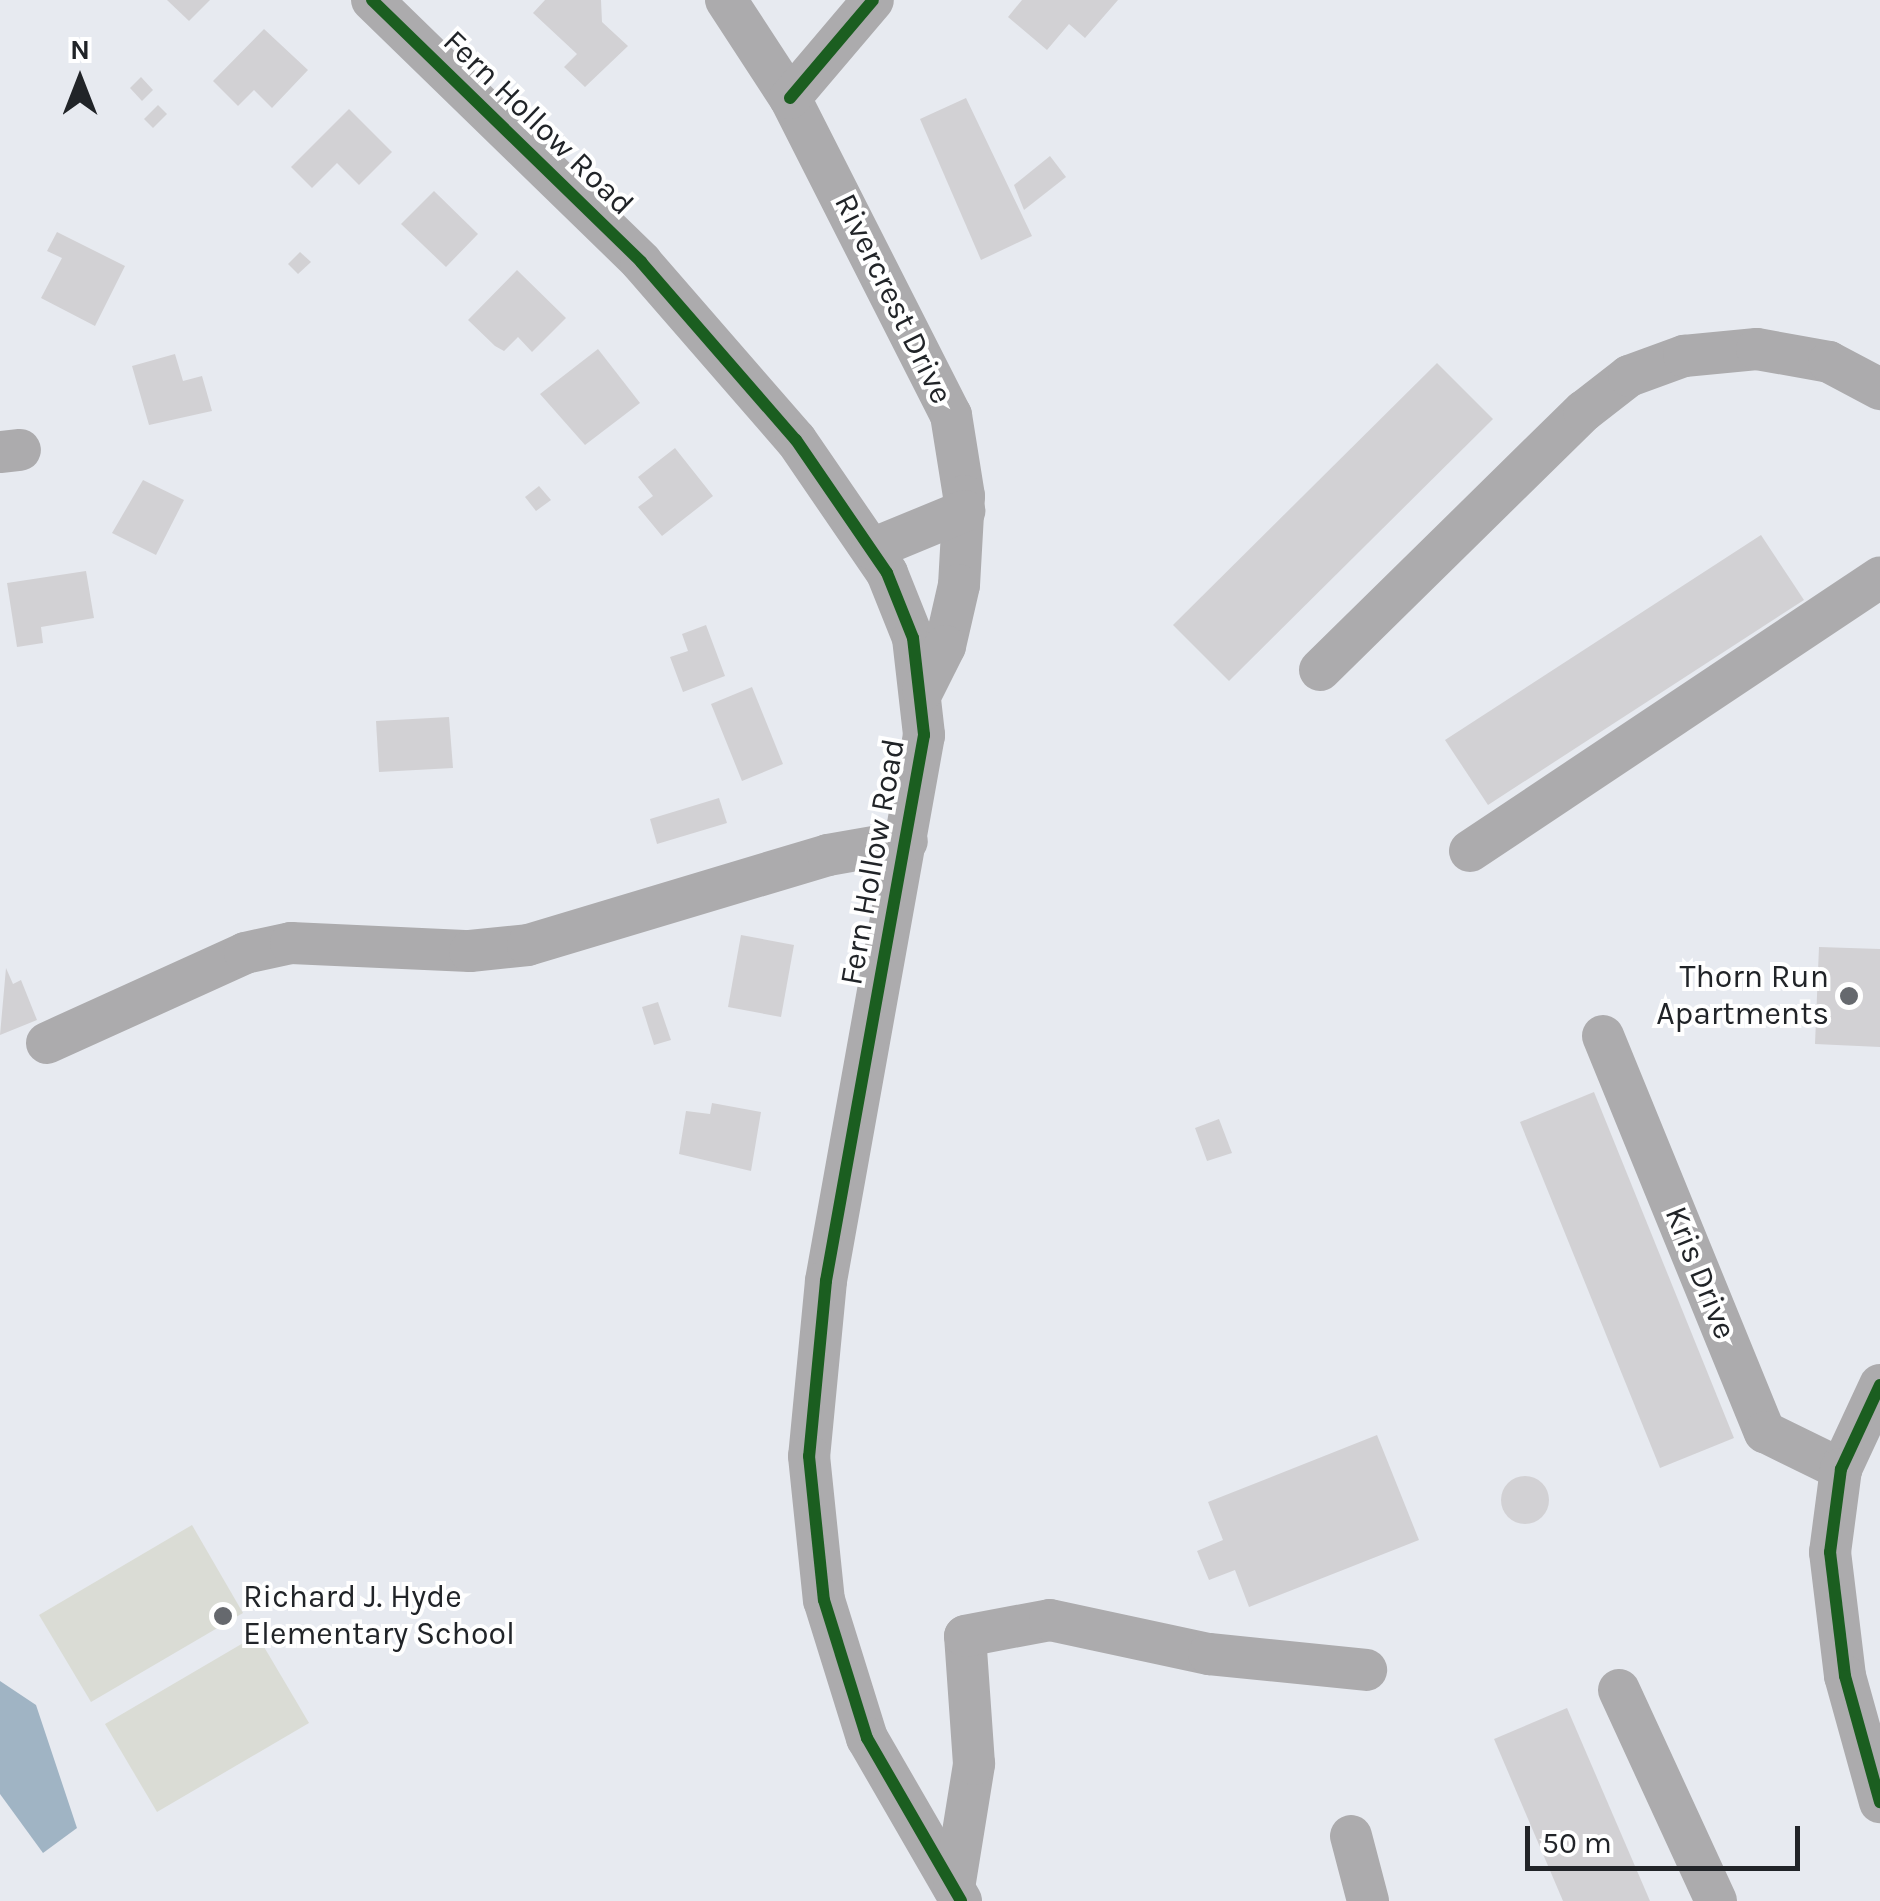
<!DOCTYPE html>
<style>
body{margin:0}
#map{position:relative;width:1880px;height:1901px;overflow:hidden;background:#e7eaf0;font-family:Karla,sans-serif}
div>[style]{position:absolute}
.green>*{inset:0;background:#dadcd5}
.water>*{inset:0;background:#a0b4c4}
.building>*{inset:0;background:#d2d1d4}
.round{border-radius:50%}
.minor>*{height:42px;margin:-21px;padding:0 21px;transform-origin:21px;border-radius:21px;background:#acabad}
.cycleway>*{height:12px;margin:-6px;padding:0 6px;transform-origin:6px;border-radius:6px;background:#1b5e20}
.dots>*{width:28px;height:28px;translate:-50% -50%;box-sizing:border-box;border:5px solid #fff;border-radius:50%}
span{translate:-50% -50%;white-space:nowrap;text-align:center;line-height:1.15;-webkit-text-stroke:8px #fff;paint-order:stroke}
.street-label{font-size:32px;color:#212428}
.poi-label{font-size:32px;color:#212428}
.right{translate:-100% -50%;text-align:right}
.left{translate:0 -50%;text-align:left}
.north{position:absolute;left:30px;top:30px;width:100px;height:100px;-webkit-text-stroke:8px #fff;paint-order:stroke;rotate:0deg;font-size:28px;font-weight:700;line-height:40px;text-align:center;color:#212428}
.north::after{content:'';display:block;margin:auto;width:35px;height:45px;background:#212428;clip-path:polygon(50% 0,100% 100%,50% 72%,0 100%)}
.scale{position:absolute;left:1525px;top:1826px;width:275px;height:45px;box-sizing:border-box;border:5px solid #212428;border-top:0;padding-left:12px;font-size:30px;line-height:35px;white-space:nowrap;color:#212428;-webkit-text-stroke:8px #fff;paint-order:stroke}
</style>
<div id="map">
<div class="green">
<div style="clip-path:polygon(192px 1525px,243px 1613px,91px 1702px,39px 1615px)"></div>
<div style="clip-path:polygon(257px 1635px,309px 1723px,157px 1812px,105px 1724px)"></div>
</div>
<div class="water">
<div style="clip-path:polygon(0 1681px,36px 1705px,77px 1828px,43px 1853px,0 1794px)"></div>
</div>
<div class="building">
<div style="clip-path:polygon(167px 0,210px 0,189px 21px)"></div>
<div style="clip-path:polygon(545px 0,601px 0,602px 22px,628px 46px,585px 87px,564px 67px,577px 54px,533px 13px)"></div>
<div style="clip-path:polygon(1022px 0,1118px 0,1085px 38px,1069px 24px,1047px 50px,1008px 17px)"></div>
<div style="clip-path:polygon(264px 29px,308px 70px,272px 108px,254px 90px,238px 106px,213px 81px)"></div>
<div style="clip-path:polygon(141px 77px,153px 90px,142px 101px,130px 88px)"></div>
<div style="clip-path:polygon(966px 98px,1032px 236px,981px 260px,920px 119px)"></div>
<div style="clip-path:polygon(158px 105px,167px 114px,153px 128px,144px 119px)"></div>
<div style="clip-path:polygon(349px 109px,392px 152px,359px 185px,337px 163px,312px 188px,291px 167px)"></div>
<div style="clip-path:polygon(1050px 156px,1066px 177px,1024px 210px,1014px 185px)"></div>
<div style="clip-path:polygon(434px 191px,478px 234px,446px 267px,401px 224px)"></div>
<div style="clip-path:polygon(57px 232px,125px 266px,95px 326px,41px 298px,62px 258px,47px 251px)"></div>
<div style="clip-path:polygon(300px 252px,311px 262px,298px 274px,288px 264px)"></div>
<div style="clip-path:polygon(517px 270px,566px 318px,532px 352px,518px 337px,504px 351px,495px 346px,468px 320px)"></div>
<div style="clip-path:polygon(598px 349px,640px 403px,585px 445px,540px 394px)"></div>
<div style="clip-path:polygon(175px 354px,183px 381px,202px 376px,212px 411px,149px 425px,132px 366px)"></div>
<div style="clip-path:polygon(1437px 363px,1493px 419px,1229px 681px,1173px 625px)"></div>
<div style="clip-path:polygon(675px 448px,713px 496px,662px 536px,638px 507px,653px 496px,638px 477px)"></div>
<div style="clip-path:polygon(143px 480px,184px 500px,156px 555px,112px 533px)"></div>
<div style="clip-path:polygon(539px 486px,551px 500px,536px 511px,525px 497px)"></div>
<div style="clip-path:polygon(1761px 535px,1804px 600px,1488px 805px,1445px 740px)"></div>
<div style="clip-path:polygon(86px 571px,94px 618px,41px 627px,43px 643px,17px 647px,7px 583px)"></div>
<div style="clip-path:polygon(706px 625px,725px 676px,683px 692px,670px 657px,688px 651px,682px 634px)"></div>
<div style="clip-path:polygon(752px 687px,783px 764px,742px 781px,711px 704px)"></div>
<div style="clip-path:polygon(449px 717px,453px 768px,379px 772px,376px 721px)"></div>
<div style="clip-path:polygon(719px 798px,727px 823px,657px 844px,650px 819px)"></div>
<div style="clip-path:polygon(741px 935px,794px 945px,781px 1017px,728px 1007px)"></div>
<div style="clip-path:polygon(1819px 947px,1880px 949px,1880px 1047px,1815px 1044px)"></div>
<div style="clip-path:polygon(6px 968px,13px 984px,21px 980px,37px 1020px,0 1035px)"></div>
<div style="clip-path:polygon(658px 1002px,671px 1040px,654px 1045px,642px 1007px)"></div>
<div style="clip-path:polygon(1594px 1092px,1734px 1438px,1660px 1468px,1520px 1122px)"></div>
<div style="clip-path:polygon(712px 1103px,761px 1112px,751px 1171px,679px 1154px,686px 1111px,710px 1114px)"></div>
<div style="clip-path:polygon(1219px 1119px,1232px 1153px,1207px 1161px,1195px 1128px)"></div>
<div style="clip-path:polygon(1377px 1435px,1419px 1540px,1249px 1607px,1235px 1570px,1209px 1580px,1197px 1551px,1223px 1540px,1208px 1502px)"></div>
<div class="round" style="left:1501px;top:1476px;width:48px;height:48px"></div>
<div style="clip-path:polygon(1567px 1708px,1650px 1901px,1563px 1901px,1494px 1739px)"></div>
</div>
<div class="minor">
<div style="left:372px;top:0;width:376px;rotate:44.2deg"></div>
<div style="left:641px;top:262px;width:236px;rotate:49deg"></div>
<div style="left:796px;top:440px;width:161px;rotate:55.6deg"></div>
<div style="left:887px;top:573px;width:70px;rotate:68.2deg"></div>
<div style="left:913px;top:638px;width:98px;rotate:83.5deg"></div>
<div style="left:924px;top:735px;width:555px;rotate:100.18deg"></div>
<div style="left:826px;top:1281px;width:176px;rotate:95.5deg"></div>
<div style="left:809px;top:1456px;width:145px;rotate:84.1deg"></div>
<div style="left:824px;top:1600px;width:145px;rotate:72.7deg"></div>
<div style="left:867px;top:1738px;width:188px;rotate:60deg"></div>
<div style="left:726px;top:0;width:117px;rotate:56.9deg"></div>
<div style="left:790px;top:98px;width:356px;rotate:63.1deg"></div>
<div style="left:951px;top:415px;width:82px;rotate:80.9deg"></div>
<div style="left:964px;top:496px;width:89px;rotate:93.2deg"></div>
<div style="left:959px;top:585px;width:63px;rotate:102.9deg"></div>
<div style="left:945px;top:646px;width:49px;rotate:116.6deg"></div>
<div style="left:790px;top:98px;width:128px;rotate:-49.7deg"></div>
<div style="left:0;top:452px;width:20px;rotate:-6deg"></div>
<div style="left:872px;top:549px;width:100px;rotate:-22.4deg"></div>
<div style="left:1320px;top:670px;width:370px;rotate:-44.5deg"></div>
<div style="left:1584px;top:411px;width:57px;rotate:-37.9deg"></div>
<div style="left:1629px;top:376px;width:59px;rotate:-20deg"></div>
<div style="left:1684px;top:356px;width:73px;rotate:-5.5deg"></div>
<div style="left:1757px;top:349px;width:73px;rotate:10.2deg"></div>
<div style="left:1829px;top:362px;width:58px;rotate:27.9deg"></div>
<div style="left:1470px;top:851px;width:493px;rotate:-33.7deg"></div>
<div style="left:1603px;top:1036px;width:428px;rotate:67.8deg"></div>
<div style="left:1765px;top:1432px;width:85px;rotate:26deg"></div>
<div style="left:47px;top:1043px;width:217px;rotate:-24.4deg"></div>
<div style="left:245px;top:953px;width:47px;rotate:-12.3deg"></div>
<div style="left:291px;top:943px;width:179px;rotate:2.6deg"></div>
<div style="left:470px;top:951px;width:58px;rotate:-5.9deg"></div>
<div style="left:528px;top:945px;width:313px;rotate:-16.7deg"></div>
<div style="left:828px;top:855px;width:80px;rotate:-10deg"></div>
<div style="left:1880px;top:1385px;width:93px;rotate:114.9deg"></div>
<div style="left:1841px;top:1469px;width:84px;rotate:97.5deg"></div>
<div style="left:1830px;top:1552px;width:125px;rotate:83.1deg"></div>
<div style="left:1845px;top:1676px;width:131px;rotate:74.5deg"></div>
<div style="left:1619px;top:1690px;width:232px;rotate:65.3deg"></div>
<div style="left:1351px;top:1836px;width:67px;rotate:75.3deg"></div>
<div style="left:954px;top:1888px;width:126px;rotate:-80.8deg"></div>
<div style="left:974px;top:1764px;width:128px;rotate:-94deg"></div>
<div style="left:965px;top:1636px;width:86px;rotate:-10.7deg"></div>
<div style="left:1050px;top:1620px;width:163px;rotate:12.1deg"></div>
<div style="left:1209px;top:1654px;width:158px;rotate:5.8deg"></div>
</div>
<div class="cycleway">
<div style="left:372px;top:0;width:376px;rotate:44.2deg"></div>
<div style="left:641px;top:262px;width:236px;rotate:49deg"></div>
<div style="left:796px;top:440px;width:161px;rotate:55.6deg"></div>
<div style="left:887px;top:573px;width:70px;rotate:68.2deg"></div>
<div style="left:913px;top:638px;width:98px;rotate:83.5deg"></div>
<div style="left:924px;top:735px;width:555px;rotate:100.18deg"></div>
<div style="left:826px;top:1281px;width:176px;rotate:95.5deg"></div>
<div style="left:809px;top:1456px;width:145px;rotate:84.1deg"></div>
<div style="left:824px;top:1600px;width:145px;rotate:72.7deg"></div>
<div style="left:867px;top:1738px;width:188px;rotate:60deg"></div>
<div style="left:790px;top:98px;width:128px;rotate:-49.7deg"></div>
<div style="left:1880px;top:1385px;width:93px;rotate:114.9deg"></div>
<div style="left:1841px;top:1469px;width:84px;rotate:97.5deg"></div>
<div style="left:1830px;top:1552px;width:125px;rotate:83.1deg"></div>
<div style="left:1845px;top:1676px;width:131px;rotate:74.5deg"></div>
</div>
<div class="dots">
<div style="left:1849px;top:996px;background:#66696e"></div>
<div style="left:223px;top:1616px;background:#66696e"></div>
</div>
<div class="street-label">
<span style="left:538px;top:123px;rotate:44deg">Fern Hollow Road</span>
<span style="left:893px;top:299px;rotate:64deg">Rivercrest Drive</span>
<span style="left:873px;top:862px;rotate:-80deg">Fern Hollow Road</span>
<span style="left:1700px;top:1273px;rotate:68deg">Kris Drive</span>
</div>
<div class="poi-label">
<span class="right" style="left:1829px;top:996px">Thorn Run<br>Apartments</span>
<span class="left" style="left:243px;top:1616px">Richard J. Hyde<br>Elementary School</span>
</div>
<div class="north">N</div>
<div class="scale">50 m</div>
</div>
